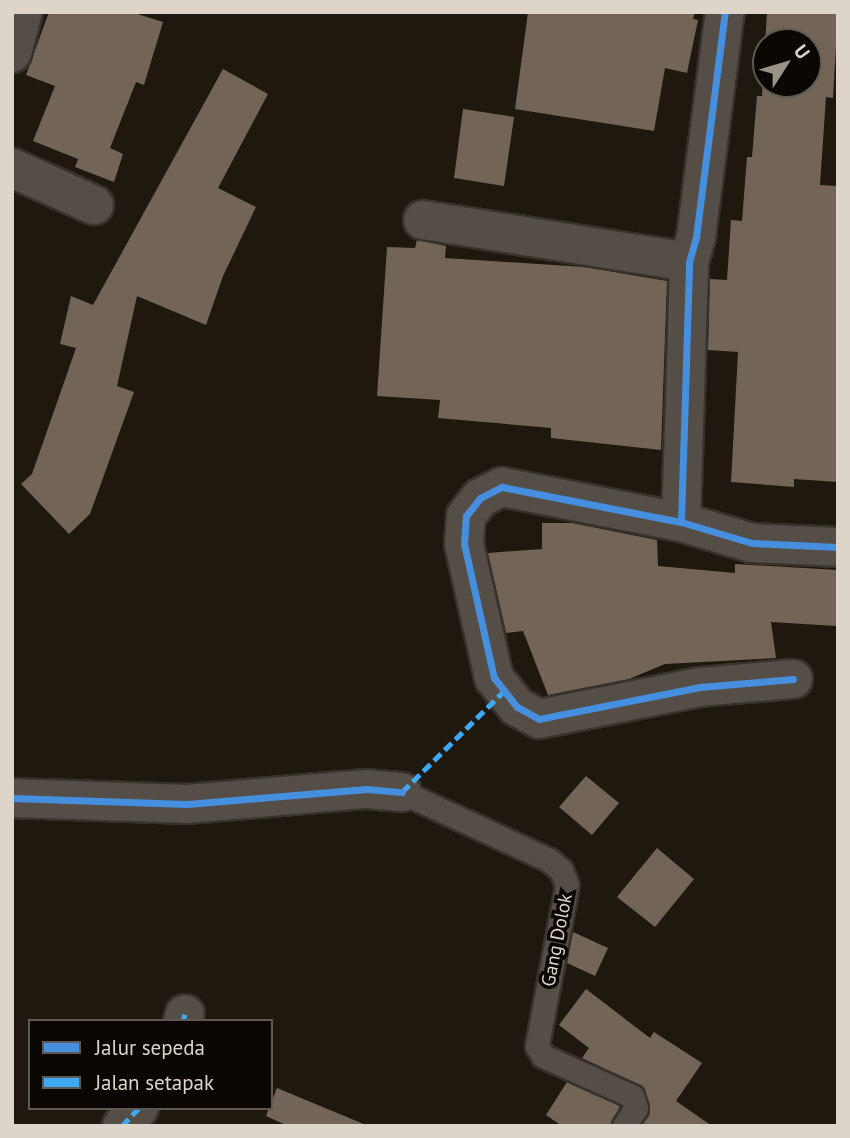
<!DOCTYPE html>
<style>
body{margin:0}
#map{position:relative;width:850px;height:1138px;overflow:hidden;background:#1e180e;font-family:"PT Sans",sans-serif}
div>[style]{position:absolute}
.building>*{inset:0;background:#726557}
.roads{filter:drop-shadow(2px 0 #37322c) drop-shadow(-2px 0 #37322c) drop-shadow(0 2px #37322c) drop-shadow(0 -2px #37322c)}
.lane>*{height:23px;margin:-11.5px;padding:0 11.5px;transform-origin:11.5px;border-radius:11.5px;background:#544e47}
.street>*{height:38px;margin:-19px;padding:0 19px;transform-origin:19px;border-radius:19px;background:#544e47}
.quiet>*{height:5px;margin-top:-2.5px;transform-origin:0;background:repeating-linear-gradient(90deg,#3fa9f5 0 10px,transparent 0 15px)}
.cycleway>*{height:7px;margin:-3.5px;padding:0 3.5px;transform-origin:3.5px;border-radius:3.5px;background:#468fdf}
span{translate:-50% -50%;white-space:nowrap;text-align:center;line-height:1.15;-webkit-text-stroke:7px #0a0602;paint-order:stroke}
.street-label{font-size:19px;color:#ddd5c9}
.frame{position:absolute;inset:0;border:14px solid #ddd5c9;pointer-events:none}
.legend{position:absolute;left:28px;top:1019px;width:245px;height:91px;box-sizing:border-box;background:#0a0602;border:2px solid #5e5952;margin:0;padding:9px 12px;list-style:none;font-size:21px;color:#ddd5c9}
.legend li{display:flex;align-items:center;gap:14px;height:35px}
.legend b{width:35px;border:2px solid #5e5952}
.north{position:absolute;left:752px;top:28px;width:70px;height:70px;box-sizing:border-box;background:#0a0602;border:2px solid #5e5952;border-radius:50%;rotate:53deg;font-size:19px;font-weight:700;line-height:28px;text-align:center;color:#ddd5c9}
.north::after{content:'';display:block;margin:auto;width:24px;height:32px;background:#9a9388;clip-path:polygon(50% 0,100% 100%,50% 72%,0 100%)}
</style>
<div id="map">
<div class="building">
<div style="clip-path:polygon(49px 12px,131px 12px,163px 22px,144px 85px,136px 82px,110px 148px,123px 154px,114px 182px,75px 167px,78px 159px,33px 141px,55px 86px,26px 75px)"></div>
<div style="clip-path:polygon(528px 12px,695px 12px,693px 19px,698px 20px,687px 73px,665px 68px,654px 131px,515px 109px)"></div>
<div style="clip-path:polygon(evenodd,767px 12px,838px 12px,833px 98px,826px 97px,820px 185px,838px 186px,838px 482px,794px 479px,794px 487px,731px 482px,738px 352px,708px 350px,710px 279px,727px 280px,731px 220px,742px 221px,747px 157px,752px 157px,757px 96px,762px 96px,767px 12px,766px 42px,808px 42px,808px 84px,766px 84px,766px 42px)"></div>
<div style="clip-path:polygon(223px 69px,268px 94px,218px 188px,256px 207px,223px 276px,206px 325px,137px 296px,117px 386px,134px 392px,90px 514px,69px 534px,21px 484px,32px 474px,76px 348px,60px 344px,71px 296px,93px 305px)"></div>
<div style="clip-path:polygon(463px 109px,514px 117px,504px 186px,454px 178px)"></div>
<div style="clip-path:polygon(417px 240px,446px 246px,445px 258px,584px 267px,667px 281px,661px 450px,551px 438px,551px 428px,438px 418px,440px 400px,377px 396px,387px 247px,415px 248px)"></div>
<div style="clip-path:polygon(542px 523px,572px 523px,657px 540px,658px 566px,735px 573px,735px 564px,838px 570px,836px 626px,771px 622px,776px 658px,665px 664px,629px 679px,548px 695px,523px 631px,506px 633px,488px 553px,542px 549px)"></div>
<div style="clip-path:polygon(586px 776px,619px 803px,592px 835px,559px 807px)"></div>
<div style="clip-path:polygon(657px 848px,694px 879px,655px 927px,617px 897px)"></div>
<div style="clip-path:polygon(573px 932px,608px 948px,595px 976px,567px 963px)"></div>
<div style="clip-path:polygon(586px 989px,650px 1038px,654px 1032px,702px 1063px,676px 1101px,712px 1126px,641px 1126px,650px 1109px,643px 1087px,582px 1058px,589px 1048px,559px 1025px)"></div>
<div style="clip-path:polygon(567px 1082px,620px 1106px,610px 1126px,562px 1126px,546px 1115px)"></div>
<div style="clip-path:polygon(277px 1088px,366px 1125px,366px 1126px,288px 1126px,266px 1116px)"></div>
</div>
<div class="roads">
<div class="lane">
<div style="left:402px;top:792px;width:162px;rotate:24.8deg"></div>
<div style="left:549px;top:860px;width:16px;rotate:40deg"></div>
<div style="left:561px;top:870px;width:16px;rotate:68deg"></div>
<div style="left:567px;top:885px;width:164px;rotate:100.6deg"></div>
<div style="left:537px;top:1046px;width:12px;rotate:59deg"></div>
<div style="left:543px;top:1056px;width:98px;rotate:24.2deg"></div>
<div style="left:632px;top:1096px;width:13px;rotate:72deg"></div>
<div style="left:636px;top:1108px;width:22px;rotate:124deg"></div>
</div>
<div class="street">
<div style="left:12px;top:53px;width:42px;rotate:-75deg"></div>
<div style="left:12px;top:168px;width:90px;rotate:24.3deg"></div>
<div style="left:423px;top:220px;width:269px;rotate:9deg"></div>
<div style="left:681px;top:522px;width:260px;rotate:-88.2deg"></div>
<div style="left:689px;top:262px;width:26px;rotate:-74deg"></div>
<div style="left:696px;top:237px;width:227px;rotate:-82.7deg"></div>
<div style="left:793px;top:679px;width:93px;rotate:175.1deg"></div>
<div style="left:700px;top:687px;width:164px;rotate:168.8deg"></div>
<div style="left:539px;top:719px;width:25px;rotate:-151deg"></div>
<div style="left:517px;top:707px;width:37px;rotate:-128deg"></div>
<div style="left:494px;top:678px;width:137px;rotate:-102.6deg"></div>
<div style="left:464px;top:544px;width:28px;rotate:-86deg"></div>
<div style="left:466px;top:516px;width:23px;rotate:-52deg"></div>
<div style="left:480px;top:498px;width:25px;rotate:-27deg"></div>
<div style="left:502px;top:487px;width:182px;rotate:11.1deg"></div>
<div style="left:681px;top:522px;width:74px;rotate:16.5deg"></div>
<div style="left:752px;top:543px;width:86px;rotate:2.7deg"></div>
<div style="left:12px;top:798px;width:175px;rotate:2deg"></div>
<div style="left:187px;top:804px;width:180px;rotate:-4.8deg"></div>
<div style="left:366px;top:789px;width:36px;rotate:5deg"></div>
<div style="left:183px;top:1021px;width:7px;rotate:-74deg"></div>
<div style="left:122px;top:1126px;width:25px;rotate:-47deg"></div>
</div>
</div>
<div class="quiet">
<div style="left:402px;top:792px;width:142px;rotate:-44.7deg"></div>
<div style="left:183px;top:1021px;width:7px;rotate:-74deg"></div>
<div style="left:122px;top:1126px;width:25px;rotate:-47deg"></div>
</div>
<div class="cycleway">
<div style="left:681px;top:522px;width:260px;rotate:-88.2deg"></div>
<div style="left:689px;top:262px;width:26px;rotate:-74deg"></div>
<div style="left:696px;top:237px;width:227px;rotate:-82.7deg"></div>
<div style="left:793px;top:679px;width:93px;rotate:175.1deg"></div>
<div style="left:700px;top:687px;width:164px;rotate:168.8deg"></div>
<div style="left:539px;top:719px;width:25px;rotate:-151deg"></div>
<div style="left:517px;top:707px;width:37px;rotate:-128deg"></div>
<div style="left:494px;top:678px;width:137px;rotate:-102.6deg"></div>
<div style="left:464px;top:544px;width:28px;rotate:-86deg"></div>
<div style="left:466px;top:516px;width:23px;rotate:-52deg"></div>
<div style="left:480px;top:498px;width:25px;rotate:-27deg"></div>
<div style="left:502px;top:487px;width:182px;rotate:11.1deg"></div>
<div style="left:681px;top:522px;width:74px;rotate:16.5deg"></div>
<div style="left:752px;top:543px;width:86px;rotate:2.7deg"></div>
<div style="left:12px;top:798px;width:175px;rotate:2deg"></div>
<div style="left:187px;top:804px;width:180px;rotate:-4.8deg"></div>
<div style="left:366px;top:789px;width:36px;rotate:5deg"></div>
</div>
<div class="street-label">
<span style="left:557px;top:940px;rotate:-79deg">Gang Dolok</span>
</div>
<div class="frame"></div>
<ul class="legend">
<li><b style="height:9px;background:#468fdf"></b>Jalur sepeda</li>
<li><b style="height:9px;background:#3fa9f5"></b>Jalan setapak</li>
</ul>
<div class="north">U</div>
</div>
